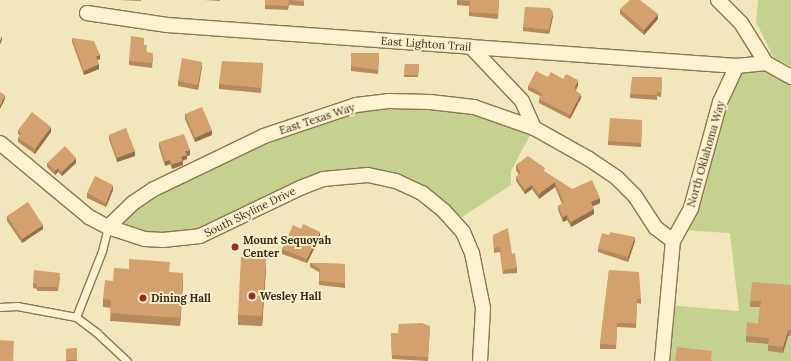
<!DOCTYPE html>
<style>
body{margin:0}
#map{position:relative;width:791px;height:361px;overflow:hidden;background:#f2e7bc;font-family:Lora,serif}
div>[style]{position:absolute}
.green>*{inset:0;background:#c4d18f}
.roads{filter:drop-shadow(1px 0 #8b7654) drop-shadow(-1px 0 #8b7654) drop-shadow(0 1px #8b7654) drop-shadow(0 -1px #8b7654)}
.lane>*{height:7px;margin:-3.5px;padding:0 3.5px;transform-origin:3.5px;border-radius:3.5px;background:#fcf3d0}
.street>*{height:14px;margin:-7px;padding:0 7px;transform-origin:7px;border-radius:7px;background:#fcf3d0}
.wall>*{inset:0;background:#b68a5f}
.shaded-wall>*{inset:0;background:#94714d}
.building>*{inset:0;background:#d4a16e}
.dots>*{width:11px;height:11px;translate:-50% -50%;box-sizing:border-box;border:2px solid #f9f0cc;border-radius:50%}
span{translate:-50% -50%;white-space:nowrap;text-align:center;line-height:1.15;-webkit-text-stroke:4px #f9f0cc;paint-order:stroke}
.street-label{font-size:11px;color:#392c1a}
.poi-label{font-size:11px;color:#392c1a;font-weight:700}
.left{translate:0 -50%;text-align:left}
</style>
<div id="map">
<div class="green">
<div style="clip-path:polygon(758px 0,791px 0,791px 66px,774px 58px,756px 22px)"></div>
<div style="clip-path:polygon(766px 63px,791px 77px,791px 361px,662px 361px,667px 305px,739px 311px,730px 233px,680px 230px,737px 66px)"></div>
<div style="clip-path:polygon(430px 102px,534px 128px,511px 171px,511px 185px,454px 222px,422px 193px,345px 175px,226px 226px,163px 240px,108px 227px,137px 201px,329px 112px)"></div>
</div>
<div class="roads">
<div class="lane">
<div style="left:0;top:307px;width:17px;rotate:-3deg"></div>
<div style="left:17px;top:306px;width:60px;rotate:10.6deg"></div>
<div style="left:76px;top:317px;width:26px;rotate:37deg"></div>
<div style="left:97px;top:333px;width:41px;rotate:43deg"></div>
<div style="left:76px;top:317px;width:71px;rotate:-68.5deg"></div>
<div style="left:102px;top:251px;width:25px;rotate:-76deg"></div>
</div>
<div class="street">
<div style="left:718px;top:0;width:33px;rotate:45deg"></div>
<div style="left:741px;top:23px;width:47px;rotate:58deg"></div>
<div style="left:766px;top:63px;width:29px;rotate:29deg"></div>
<div style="left:87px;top:13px;width:81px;rotate:8.5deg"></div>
<div style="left:167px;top:25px;width:305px;rotate:4.1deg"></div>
<div style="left:471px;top:47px;width:267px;rotate:4.1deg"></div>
<div style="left:737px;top:66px;width:29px;rotate:-6deg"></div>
<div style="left:471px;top:47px;width:74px;rotate:46.6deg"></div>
<div style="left:522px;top:101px;width:30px;rotate:66deg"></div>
<div style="left:0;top:143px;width:116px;rotate:39.7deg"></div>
<div style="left:89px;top:217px;width:21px;rotate:28deg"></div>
<div style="left:108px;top:227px;width:39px;rotate:18deg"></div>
<div style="left:145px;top:239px;width:18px;rotate:3deg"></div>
<div style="left:163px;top:240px;width:37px;rotate:-6deg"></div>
<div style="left:200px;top:236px;width:111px;rotate:-25.6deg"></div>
<div style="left:300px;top:188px;width:25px;rotate:-21deg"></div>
<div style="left:323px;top:179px;width:45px;rotate:-5.1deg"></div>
<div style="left:368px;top:175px;width:29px;rotate:12deg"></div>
<div style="left:396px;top:181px;width:29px;rotate:25deg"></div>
<div style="left:422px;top:193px;width:28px;rotate:39deg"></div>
<div style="left:444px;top:211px;width:28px;rotate:48deg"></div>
<div style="left:463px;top:232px;width:23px;rotate:67deg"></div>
<div style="left:472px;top:253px;width:56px;rotate:78.7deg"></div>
<div style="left:483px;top:308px;width:53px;rotate:93.2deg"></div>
<div style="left:108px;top:227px;width:35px;rotate:-44deg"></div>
<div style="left:133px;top:203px;width:25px;rotate:-34deg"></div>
<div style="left:154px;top:189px;width:122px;rotate:-25.7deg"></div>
<div style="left:264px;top:136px;width:97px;rotate:-18.6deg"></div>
<div style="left:356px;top:105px;width:32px;rotate:-7deg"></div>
<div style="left:388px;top:101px;width:42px;rotate:1.4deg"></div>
<div style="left:430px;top:102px;width:44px;rotate:6.5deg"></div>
<div style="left:474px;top:107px;width:64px;rotate:19.3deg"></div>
<div style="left:534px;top:128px;width:63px;rotate:29.4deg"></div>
<div style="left:589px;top:159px;width:34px;rotate:34deg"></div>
<div style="left:617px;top:178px;width:25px;rotate:45deg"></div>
<div style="left:635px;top:196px;width:38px;rotate:57deg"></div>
<div style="left:656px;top:228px;width:21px;rotate:37deg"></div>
<div style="left:662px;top:361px;width:121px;rotate:-84.8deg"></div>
<div style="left:673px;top:241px;width:38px;rotate:-61deg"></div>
<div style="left:691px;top:208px;width:110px;rotate:-74.7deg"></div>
<div style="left:720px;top:102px;width:40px;rotate:-65deg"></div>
</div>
</div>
<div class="wall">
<div style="clip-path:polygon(119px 0,141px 0,141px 1px)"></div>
<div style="clip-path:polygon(204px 0,220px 0,220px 1px)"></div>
<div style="clip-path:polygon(265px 0,304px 0,304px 6px,289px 5px,288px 10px,265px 9px)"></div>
<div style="clip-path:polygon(457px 0,499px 0,498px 19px,469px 16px,469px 6px,457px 5px)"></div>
<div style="clip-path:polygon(620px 9px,658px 19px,644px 35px,620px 14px)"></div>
<div style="clip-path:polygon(553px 16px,549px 34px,523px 31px,523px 27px)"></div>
<div style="clip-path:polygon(72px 38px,100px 59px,97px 60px,99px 69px,84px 75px,72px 42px)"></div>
<div style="clip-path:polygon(144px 45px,147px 52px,153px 57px,152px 68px,129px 65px,129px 61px)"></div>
<div style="clip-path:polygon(351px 53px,379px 57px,378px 74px,351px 71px)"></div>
<div style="clip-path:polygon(263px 63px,261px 93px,219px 89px,219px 84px)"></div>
<div style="clip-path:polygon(405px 64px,419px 64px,418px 77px,404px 77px)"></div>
<div style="clip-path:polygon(202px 66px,198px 90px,178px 86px,178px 81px)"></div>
<div style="clip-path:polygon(548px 77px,563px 79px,578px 85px,576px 91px,581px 98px,570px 119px,539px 103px,539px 99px,540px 96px,528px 90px,528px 86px)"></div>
<div style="clip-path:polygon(662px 82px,661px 97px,657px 96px,657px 100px,630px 98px,630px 94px)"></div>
<div style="clip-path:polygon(185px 114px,212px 135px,195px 142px,185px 119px)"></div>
<div style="clip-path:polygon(642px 124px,641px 147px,608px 145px,608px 141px)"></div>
<div style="clip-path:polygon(18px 130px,51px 132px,35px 154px,18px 142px,18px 138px,20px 136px,18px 134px)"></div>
<div style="clip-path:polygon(109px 135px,135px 156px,117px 162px,109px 139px)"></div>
<div style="clip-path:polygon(159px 142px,190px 155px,187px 156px,187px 159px,183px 161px,183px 165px,172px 169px,170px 164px,165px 166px,159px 147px)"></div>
<div style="clip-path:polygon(47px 163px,76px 163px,62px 176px,58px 172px,55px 175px,47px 167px)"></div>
<div style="clip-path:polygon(516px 165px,545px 172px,572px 189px,600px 203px,593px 206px,594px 214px,571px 227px,567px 220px,563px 222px,558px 210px,558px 206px,562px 204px,555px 187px,539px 199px,532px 189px,525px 194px,516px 181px,516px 177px,519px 175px,516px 170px)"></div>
<div style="clip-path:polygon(113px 190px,106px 207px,87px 198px,87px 193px)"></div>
<div style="clip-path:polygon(7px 216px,43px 229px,22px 243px,7px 221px)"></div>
<div style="clip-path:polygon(301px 229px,320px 237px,307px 263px,282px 254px,282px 249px)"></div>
<div style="clip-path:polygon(493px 235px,512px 254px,517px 268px,517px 273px,503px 274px,500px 252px,494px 253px)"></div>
<div style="clip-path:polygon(609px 235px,635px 241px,628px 262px,598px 252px,598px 248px)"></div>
<div style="clip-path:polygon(310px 263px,345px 264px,345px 288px,319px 285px,319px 272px,310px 267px)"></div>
<div style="clip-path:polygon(266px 268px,262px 326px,238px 325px,238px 315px)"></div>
<div style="clip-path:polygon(609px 270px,641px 299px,641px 304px,637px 303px,636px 328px,617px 327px,616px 349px,600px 349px,600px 344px)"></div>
<div style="clip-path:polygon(170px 272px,183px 281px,180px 326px,110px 321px,111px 308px,103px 307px,103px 299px,113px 281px)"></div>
<div style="clip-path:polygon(60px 277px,58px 291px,37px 291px,37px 289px,33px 288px,33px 283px)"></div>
<div style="clip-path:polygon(791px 285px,791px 336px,788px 336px,783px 353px,768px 351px,768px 344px,746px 342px,746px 336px,758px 324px,760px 307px,750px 307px,750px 301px)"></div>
<div style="clip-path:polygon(430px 326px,428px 361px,392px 359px,391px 333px,398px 333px)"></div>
<div style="clip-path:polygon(77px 348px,77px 361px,66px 361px,66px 349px)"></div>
</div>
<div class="shaded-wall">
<div style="clip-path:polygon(553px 12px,553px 16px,549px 34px,549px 30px)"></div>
<div style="clip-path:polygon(658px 14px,658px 19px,644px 35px,644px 30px)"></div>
<div style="clip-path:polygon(2px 36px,2px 40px,0 45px,0 41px)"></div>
<div style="clip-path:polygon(100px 55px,100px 59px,96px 61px,96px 56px)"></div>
<div style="clip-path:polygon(202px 62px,202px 66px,198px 90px,198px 85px)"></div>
<div style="clip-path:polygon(99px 64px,99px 69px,84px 75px,84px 71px)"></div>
<div style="clip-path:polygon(578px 80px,578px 85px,575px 91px,575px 87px)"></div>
<div style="clip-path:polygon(581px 94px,581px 98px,570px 119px,570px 115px)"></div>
<div style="clip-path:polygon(5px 95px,5px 99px,0 109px,0 105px)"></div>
<div style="clip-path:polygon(51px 127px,51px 132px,35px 154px,35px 149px)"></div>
<div style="clip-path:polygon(212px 130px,212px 135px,195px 142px,195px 138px)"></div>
<div style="clip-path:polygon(190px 150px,190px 155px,187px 156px,187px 159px,181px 161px,181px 157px,185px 151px)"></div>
<div style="clip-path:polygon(135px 151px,135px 156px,117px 162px,117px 158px)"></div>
<div style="clip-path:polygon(76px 158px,76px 163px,62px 176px,62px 172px)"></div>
<div style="clip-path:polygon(170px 160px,170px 164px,165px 166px,165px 161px)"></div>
<div style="clip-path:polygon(183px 161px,183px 165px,172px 169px,172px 164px)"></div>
<div style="clip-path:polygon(58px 168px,58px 172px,55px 175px,55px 171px)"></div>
<div style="clip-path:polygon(555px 182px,555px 187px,539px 199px,539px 194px)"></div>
<div style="clip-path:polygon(113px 185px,113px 190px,106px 207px,106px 203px)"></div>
<div style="clip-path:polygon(532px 185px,532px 189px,525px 194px,525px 190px)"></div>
<div style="clip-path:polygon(600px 198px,600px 203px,591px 207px,591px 202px)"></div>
<div style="clip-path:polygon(594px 209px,594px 214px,571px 227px,571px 222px)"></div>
<div style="clip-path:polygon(567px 215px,567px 220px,563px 222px,563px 217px)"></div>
<div style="clip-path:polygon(43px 225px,43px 229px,22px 243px,22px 239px)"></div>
<div style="clip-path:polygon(320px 232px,320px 237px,307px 263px,307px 259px)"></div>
<div style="clip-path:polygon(635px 237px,635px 241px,628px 262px,628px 257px)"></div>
<div style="clip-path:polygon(266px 258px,266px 268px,262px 326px,262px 316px)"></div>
<div style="clip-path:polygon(183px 273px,183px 281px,180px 326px,180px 318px)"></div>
<div style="clip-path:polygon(788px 330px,788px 336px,783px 353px,783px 347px)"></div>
</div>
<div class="building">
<div style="clip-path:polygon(265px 0,304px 0,304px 2px,289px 0,288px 6px,265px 5px)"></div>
<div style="clip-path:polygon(457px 0,499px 0,498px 14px,469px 12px,470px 1px)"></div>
<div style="clip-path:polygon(630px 0,640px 0,658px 14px,644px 30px,620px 9px)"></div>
<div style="clip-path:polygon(525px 7px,550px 8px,553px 12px,549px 30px,523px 27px)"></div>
<div style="clip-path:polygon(131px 36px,144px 38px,144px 45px,147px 45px,146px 52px,153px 53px,152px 63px,129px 61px)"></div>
<div style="clip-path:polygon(72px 38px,94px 41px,100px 55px,96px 56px,99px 64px,84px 71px)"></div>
<div style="clip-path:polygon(351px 53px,379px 53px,378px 70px,351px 66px)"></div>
<div style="clip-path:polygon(182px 58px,202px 62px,198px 85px,178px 81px)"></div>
<div style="clip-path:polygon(222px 61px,263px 63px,261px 88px,219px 84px)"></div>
<div style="clip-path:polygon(405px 64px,419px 64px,418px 75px,404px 75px)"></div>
<div style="clip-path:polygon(536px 71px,548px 77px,551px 72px,563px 79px,566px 74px,578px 80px,575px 87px,576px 91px,581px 94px,570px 115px,539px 99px,542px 93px,528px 86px)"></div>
<div style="clip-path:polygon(632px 77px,662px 77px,661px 92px,657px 92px,657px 95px,630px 94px)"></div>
<div style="clip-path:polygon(0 92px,5px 95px,0 105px)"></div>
<div style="clip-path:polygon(202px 107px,212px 130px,195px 138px,185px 114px)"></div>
<div style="clip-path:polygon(32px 112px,51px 127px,35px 149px,18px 138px,21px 134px,18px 130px)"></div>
<div style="clip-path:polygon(610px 118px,642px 120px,641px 143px,608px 141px)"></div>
<div style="clip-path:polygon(126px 128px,135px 151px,117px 158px,109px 135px)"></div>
<div style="clip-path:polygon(184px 134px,190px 150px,185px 151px,187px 155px,181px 157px,183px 161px,172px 164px,170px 160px,165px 161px,159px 142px)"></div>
<div style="clip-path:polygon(65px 146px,76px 158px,62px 172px,58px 168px,55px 171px,47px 163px)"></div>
<div style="clip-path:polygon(528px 156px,545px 168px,544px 171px,572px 189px,592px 180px,600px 198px,591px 202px,594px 209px,571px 222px,567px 215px,563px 217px,558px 206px,564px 203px,555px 182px,539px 194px,532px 185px,525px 190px,516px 177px,521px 173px,516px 165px)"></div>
<div style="clip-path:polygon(95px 176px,113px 185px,106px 203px,87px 193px)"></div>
<div style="clip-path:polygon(28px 202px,43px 225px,22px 239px,7px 216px)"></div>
<div style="clip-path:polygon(303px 224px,320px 232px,307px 259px,282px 249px,293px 225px,301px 229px)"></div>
<div style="clip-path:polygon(508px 228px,512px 254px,515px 253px,517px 268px,503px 270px,500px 247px,494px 248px,493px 235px)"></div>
<div style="clip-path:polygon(610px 232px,635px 237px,628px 257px,598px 248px,602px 233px,609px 235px)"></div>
<div style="clip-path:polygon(241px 257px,266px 258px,262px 316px,238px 315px)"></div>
<div style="clip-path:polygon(129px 259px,170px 262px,169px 272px,183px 273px,180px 318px,110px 313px,111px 300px,103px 299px,105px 280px,113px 281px,114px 268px,129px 269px)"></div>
<div style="clip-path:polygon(310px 263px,345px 264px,345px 283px,319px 281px,320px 268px)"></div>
<div style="clip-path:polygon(34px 270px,60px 273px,58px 287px,37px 287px,37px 284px,33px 283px)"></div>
<div style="clip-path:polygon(609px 270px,639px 272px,641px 299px,637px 299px,636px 323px,617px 323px,616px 345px,600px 344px)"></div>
<div style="clip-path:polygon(752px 282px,791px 285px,791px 330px,788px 330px,783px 347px,768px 345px,769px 338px,746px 336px,747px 322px,758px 324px,761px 301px,750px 301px)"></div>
<div style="clip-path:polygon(422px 323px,430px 326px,428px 357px,392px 355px,391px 333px,398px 333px,399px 324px)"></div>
<div style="clip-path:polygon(0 340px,14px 341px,13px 361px,0 361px)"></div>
<div style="clip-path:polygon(677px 347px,712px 351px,711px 361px,675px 361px)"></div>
<div style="clip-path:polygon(77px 348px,77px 360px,66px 360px,66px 349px)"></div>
</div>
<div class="dots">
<div style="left:235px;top:247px;background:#a0281e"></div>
<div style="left:252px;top:296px;background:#a0281e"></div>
<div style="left:143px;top:298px;background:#a0281e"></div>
</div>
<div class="street-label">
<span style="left:426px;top:44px;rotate:4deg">East Lighton Trail</span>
<span style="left:317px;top:119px;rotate:-18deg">East Texas Way</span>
<span style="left:706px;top:154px;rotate:-74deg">North Oklahoma Way</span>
<span style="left:250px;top:212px;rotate:-26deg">South Skyline Drive</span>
</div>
<div class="poi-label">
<span class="left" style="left:243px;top:247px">Mount Sequoyah<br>Center</span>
<span class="left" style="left:260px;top:296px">Wesley Hall</span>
<span class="left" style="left:151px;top:298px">Dining Hall</span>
</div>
</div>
